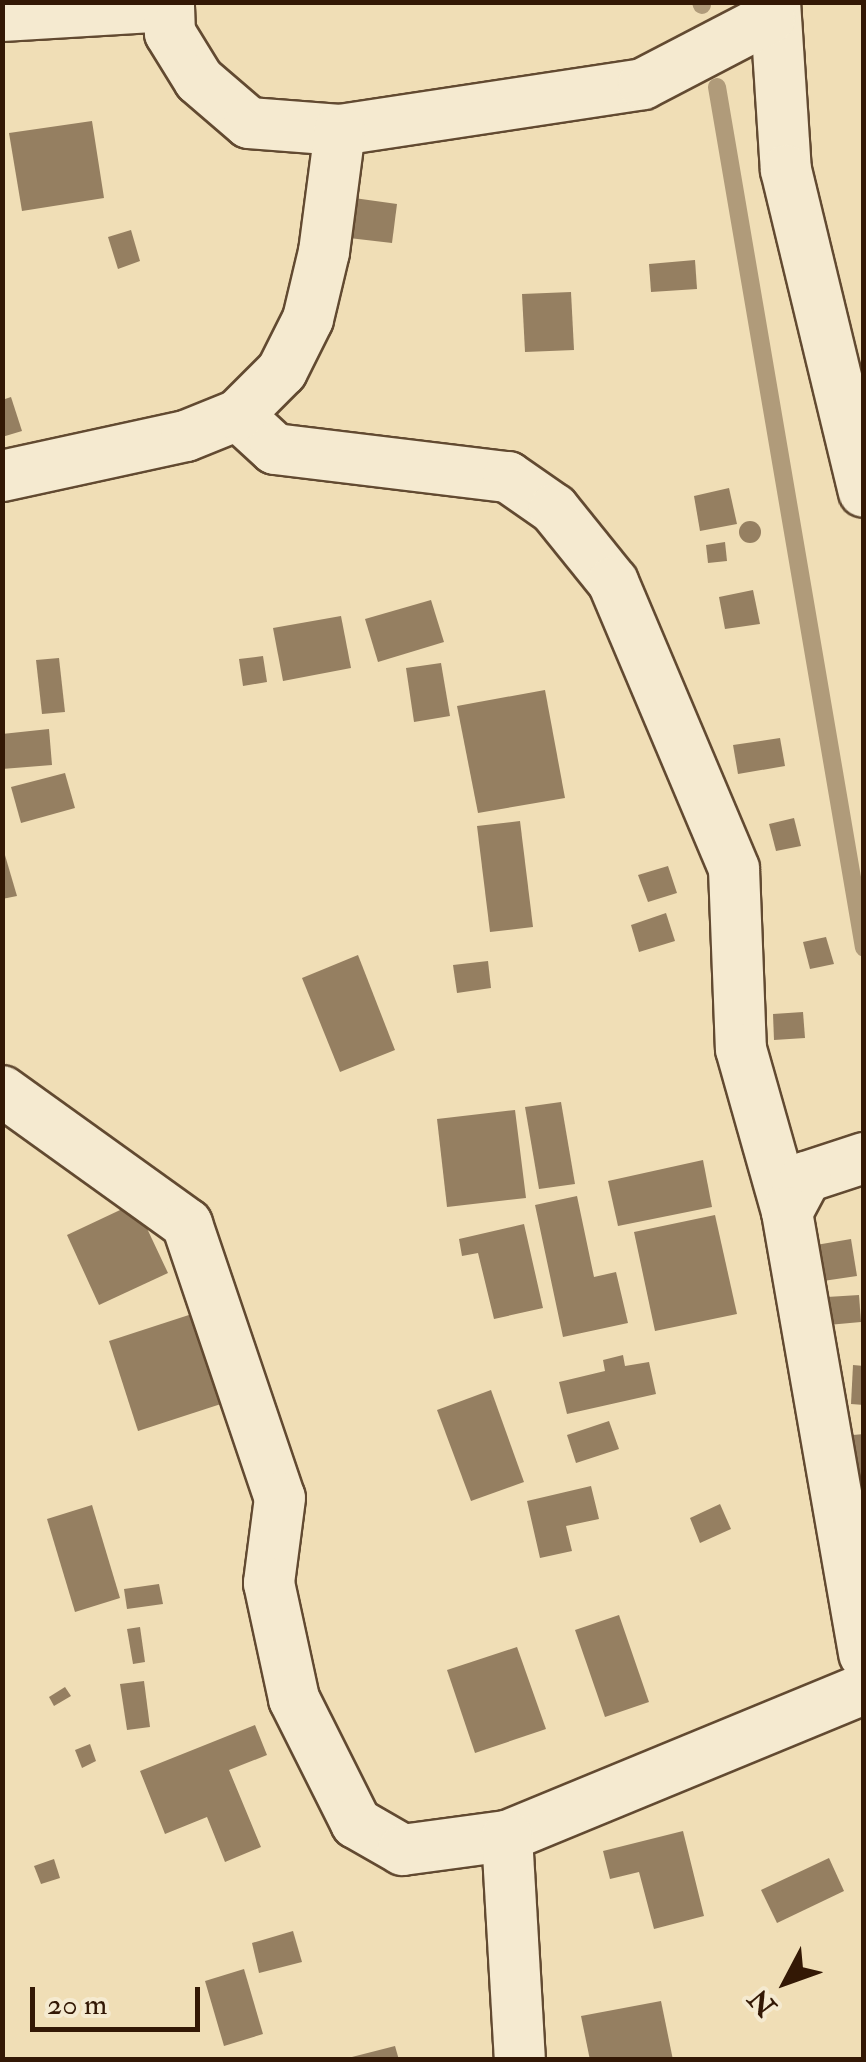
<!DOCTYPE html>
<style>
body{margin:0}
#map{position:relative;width:866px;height:2062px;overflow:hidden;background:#f0deb6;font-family:"IM FELL Double Pica",serif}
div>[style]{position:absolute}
.stream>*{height:18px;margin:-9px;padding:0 9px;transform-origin:9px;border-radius:9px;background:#b09b7a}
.building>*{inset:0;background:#957f61}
.round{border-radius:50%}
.roads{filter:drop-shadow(2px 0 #624a31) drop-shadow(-2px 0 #624a31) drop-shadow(0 2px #624a31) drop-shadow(0 -2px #624a31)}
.street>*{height:50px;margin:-25px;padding:0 25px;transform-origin:25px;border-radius:25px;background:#f5ead0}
span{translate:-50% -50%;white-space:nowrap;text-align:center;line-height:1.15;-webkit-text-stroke:8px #f5ead0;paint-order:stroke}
.frame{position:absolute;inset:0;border:5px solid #331805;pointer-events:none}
.north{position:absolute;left:736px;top:1932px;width:100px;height:100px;-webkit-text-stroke:8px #f5ead0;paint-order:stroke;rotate:229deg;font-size:28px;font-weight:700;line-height:40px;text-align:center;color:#331805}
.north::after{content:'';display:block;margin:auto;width:35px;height:45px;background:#331805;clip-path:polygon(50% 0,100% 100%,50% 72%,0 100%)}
.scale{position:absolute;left:30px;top:1987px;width:170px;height:45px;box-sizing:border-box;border:5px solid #331805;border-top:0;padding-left:12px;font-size:30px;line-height:35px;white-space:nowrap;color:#331805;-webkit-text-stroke:8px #f5ead0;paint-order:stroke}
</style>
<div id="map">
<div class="stream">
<div style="left:701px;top:2px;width:3px;rotate:72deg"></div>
<div style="left:717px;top:87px;width:873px;rotate:80.31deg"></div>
</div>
<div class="building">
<div style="clip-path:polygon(92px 121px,104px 198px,22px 211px,9px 133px)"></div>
<div style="clip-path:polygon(354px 198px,397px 204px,392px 243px,349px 238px)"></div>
<div style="clip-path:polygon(131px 230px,140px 261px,118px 269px,108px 237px)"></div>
<div style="clip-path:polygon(695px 260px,697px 289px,651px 292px,649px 264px)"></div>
<div style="clip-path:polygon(571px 292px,574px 350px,525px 352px,522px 294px)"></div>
<div style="clip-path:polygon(11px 397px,22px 431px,2px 437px,2px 400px)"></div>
<div style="clip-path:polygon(729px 488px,737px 524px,700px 531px,694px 496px)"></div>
<div class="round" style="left:739px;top:521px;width:22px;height:22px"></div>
<div style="clip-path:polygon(725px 542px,727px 561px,708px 563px,706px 545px)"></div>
<div style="clip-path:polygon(753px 590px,760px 624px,725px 629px,719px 597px)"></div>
<div style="clip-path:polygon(431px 600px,444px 642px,378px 662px,365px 619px)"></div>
<div style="clip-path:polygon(341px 616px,351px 668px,283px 681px,273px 628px)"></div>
<div style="clip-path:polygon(263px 656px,267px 682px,243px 686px,239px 659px)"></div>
<div style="clip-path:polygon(59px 658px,65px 712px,42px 714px,36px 660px)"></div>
<div style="clip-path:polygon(441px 663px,450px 716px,414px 722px,406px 668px)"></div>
<div style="clip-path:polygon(545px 690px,565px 798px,478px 813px,457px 706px)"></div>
<div style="clip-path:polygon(49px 729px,52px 765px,2px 769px,2px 734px)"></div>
<div style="clip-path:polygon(780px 738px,785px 766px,738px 774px,733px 745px)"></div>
<div style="clip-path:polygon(65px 773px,75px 808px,21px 823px,11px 787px)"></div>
<div style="clip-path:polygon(794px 818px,801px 846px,776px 851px,769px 824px)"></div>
<div style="clip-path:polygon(520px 821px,533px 927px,490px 932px,477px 826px)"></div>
<div style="clip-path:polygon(2px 845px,17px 896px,2px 899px)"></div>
<div style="clip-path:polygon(668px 866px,677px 893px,648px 902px,638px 875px)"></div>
<div style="clip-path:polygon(666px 913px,675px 941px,639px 952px,631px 925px)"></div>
<div style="clip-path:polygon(826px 937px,834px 964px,810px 969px,803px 942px)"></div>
<div style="clip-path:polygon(358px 955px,395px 1050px,340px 1072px,302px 978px)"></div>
<div style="clip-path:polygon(488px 961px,491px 988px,457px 993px,453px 965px)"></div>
<div style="clip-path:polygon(803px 1012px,805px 1038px,774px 1040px,773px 1014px)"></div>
<div style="clip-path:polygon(561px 1102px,575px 1184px,539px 1189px,525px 1107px)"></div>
<div style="clip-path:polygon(515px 1110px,526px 1198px,447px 1207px,437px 1119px)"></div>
<div style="clip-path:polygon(703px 1160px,712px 1207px,618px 1226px,608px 1181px)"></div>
<div style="clip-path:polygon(577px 1196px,594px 1277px,616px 1272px,628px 1323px,563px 1337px,535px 1205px)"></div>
<div style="clip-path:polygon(135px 1203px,168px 1273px,99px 1305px,67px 1235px)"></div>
<div style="clip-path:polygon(715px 1215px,737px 1314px,655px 1331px,634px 1232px)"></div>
<div style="clip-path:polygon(524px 1224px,543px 1308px,494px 1319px,478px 1253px,462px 1256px,459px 1239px)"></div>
<div style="clip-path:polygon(851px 1239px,857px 1276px,823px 1281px,816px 1245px)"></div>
<div style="clip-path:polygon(859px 1295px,861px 1322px,828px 1325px,827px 1297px)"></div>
<div style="clip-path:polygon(195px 1313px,224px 1403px,138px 1431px,109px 1341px)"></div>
<div style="clip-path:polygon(623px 1355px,625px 1366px,649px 1362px,656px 1394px,567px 1414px,559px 1382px,605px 1371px,603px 1360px)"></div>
<div style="clip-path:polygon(853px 1365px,864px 1366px,864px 1405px,851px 1404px)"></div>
<div style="clip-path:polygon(491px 1390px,524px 1482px,471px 1501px,437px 1410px)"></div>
<div style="clip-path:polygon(609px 1421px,619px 1449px,576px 1463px,567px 1435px)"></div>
<div style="clip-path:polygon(864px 1434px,864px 1482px,858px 1482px,853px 1435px)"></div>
<div style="clip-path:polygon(591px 1486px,599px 1519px,566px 1526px,572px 1551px,540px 1558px,527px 1501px)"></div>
<div style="clip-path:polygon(720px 1504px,731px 1529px,700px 1543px,690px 1518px)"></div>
<div style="clip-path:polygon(92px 1505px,120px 1598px,75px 1612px,47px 1519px)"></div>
<div style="clip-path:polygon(159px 1584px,163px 1604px,127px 1609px,124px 1589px)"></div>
<div style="clip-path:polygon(619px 1615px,649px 1702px,605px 1717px,575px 1630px)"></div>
<div style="clip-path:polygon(140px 1627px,145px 1662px,133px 1664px,127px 1629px)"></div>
<div style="clip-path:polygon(517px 1647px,546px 1729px,475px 1753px,447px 1670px)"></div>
<div style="clip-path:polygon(144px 1681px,150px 1727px,127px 1730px,120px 1684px)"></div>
<div style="clip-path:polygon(65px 1687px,71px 1696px,54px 1706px,49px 1697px)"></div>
<div style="clip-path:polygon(255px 1725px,267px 1755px,229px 1770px,261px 1847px,225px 1862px,207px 1817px,165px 1834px,140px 1771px)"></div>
<div style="clip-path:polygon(90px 1744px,96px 1761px,82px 1768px,75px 1750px)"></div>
<div style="clip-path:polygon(683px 1831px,704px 1916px,654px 1929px,639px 1872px,610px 1879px,603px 1851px)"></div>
<div style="clip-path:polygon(829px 1858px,844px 1891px,777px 1923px,761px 1890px)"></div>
<div style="clip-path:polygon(54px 1859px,60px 1878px,41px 1884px,34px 1866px)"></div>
<div style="clip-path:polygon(293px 1931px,302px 1962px,259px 1973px,252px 1943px)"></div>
<div style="clip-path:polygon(244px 1969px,263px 2034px,224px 2046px,205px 1981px)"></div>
<div style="clip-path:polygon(661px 2001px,673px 2060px,590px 2060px,581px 2016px)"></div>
<div style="clip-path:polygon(395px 2046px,399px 2060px,348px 2060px,348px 2058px)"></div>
</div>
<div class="roads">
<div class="street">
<div style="left:775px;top:2px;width:168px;rotate:86.3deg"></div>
<div style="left:786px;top:170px;width:331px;rotate:76.4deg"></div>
<div style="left:2px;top:16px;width:167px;rotate:-3.4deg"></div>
<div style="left:169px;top:6px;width:27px;rotate:88deg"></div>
<div style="left:170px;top:33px;width:55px;rotate:58.3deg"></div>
<div style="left:199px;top:80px;width:66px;rotate:40.7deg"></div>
<div style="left:249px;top:123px;width:91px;rotate:4.4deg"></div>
<div style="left:340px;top:130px;width:306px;rotate:-8.6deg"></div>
<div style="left:643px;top:84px;width:143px;rotate:-27.5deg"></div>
<div style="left:238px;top:415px;width:50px;rotate:42.6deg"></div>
<div style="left:275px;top:449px;width:235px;rotate:6.9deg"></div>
<div style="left:508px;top:477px;width:56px;rotate:34.8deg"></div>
<div style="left:554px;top:509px;width:94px;rotate:51.1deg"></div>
<div style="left:613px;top:582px;width:311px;rotate:67.1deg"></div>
<div style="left:734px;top:869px;width:180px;rotate:87.8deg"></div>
<div style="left:741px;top:1049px;width:169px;rotate:74.2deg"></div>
<div style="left:2px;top:476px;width:188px;rotate:-12.3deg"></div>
<div style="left:186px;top:436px;width:56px;rotate:-22deg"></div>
<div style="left:238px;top:415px;width:62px;rotate:-45deg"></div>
<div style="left:282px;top:371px;width:58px;rotate:-63.4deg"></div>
<div style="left:308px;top:319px;width:69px;rotate:-76.6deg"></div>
<div style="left:324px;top:252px;width:123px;rotate:-82.5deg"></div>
<div style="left:2px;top:1091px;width:228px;rotate:35.7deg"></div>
<div style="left:187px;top:1224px;width:289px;rotate:71.3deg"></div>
<div style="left:280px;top:1498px;width:86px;rotate:97.4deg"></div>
<div style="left:269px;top:1583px;width:119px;rotate:77.8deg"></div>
<div style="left:294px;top:1699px;width:139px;rotate:63.4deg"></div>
<div style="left:356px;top:1823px;width:54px;rotate:29.9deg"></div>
<div style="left:403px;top:1850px;width:105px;rotate:-7.7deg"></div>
<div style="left:507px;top:1836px;width:386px;rotate:-22.4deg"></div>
<div style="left:864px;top:1158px;width:61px;rotate:161.9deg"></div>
<div style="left:806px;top:1177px;width:40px;rotate:118deg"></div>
<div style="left:787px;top:1212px;width:449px;rotate:80.1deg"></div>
<div style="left:507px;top:1836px;width:224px;rotate:86.7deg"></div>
</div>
</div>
<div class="frame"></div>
<div class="north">N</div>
<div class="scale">20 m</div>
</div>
